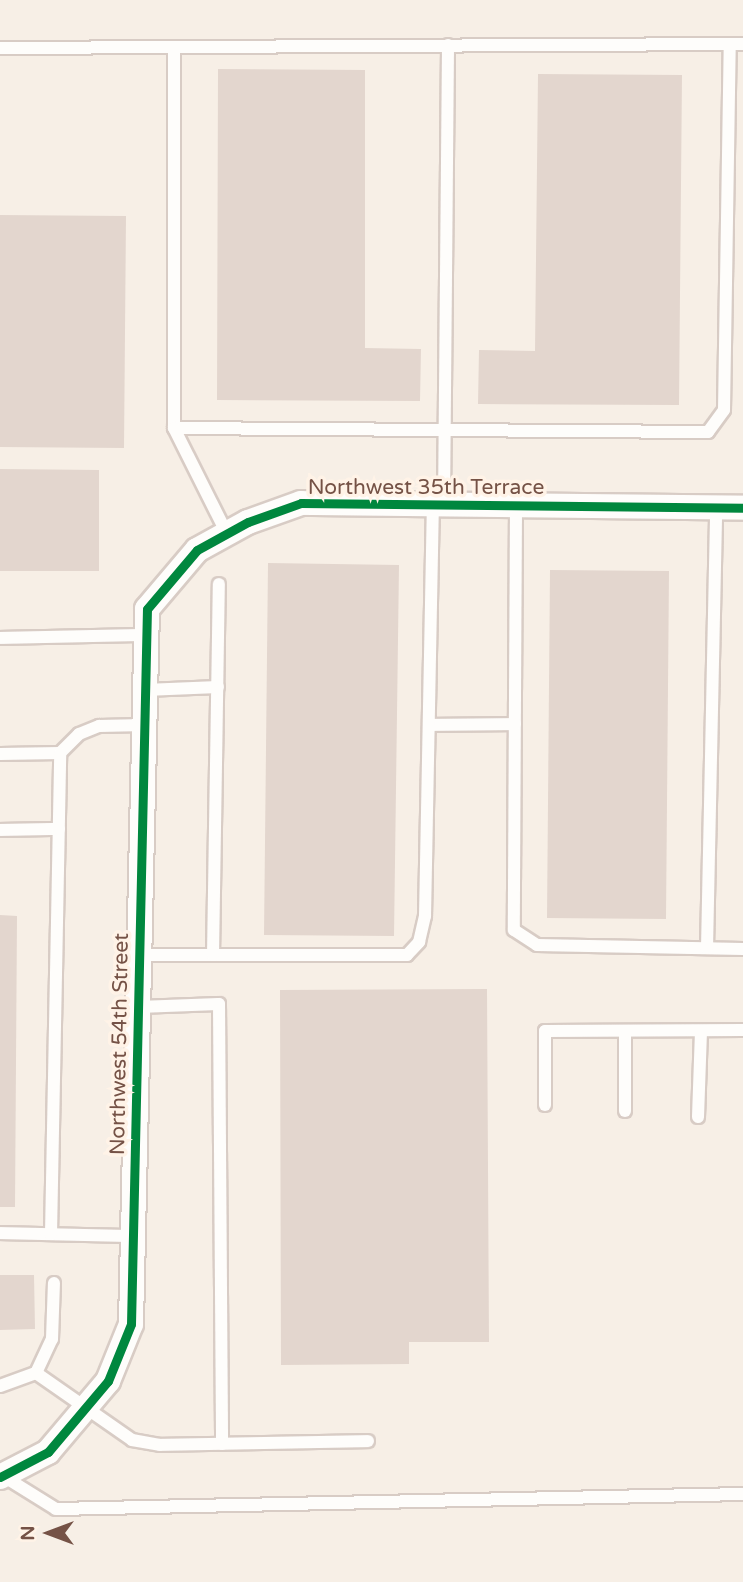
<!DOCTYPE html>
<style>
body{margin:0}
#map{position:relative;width:743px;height:1582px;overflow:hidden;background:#f7efe6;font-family:"Varela Round",sans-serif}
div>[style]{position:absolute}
.building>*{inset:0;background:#e3d6ce}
.roads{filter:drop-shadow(2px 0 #d8ccc5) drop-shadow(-2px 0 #d8ccc5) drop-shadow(0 2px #d8ccc5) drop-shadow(0 -2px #d8ccc5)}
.service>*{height:12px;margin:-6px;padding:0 6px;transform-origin:6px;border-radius:6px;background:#fefdfb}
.minor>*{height:24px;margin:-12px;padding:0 12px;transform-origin:12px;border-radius:12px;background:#fefdfb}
.cycleway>*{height:9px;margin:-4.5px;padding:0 4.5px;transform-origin:4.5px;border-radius:4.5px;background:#00873e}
span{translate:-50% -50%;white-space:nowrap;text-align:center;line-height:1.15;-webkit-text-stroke:7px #fff3e7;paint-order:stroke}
.street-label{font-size:21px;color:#755246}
.north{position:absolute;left:14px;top:1498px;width:70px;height:70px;-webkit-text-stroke:5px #fff3e7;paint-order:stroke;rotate:270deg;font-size:19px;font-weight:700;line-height:28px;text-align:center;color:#755246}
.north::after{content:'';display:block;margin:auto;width:24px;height:32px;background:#755246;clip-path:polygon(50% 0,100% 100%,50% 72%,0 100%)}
</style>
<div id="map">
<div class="building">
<div style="clip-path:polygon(218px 69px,365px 70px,365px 348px,421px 349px,420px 401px,217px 400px)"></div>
<div style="clip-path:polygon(538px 74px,682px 75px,679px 405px,478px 404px,479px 350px,535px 351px)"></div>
<div style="clip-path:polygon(0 215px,126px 216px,124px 448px,0 447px)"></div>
<div style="clip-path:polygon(0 469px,99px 470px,99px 571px,0 571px)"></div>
<div style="clip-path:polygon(268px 563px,399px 565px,394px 936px,264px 935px)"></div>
<div style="clip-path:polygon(550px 570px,669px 571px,666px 919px,547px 918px)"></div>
<div style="clip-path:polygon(0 915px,17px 916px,15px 1207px,0 1207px)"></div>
<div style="clip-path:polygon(487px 989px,489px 1342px,409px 1342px,409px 1364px,281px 1365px,280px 990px)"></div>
<div style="clip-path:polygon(0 1275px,34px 1275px,35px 1329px,0 1330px)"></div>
</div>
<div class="roads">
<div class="service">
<div style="left:174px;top:47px;width:381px;rotate:90deg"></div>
<div style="left:174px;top:428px;width:534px;rotate:0.43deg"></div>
<div style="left:708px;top:432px;width:27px;rotate:-54deg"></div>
<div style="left:724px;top:410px;width:366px;rotate:-89.1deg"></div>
<div style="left:0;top:48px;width:743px;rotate:-0.31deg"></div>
<div style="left:174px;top:428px;width:119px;rotate:63.4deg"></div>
<div style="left:444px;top:505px;width:460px;rotate:-89.5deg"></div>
<div style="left:516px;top:506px;width:424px;rotate:90.3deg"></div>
<div style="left:514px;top:930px;width:27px;rotate:33deg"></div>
<div style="left:537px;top:945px;width:206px;rotate:1.1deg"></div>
<div style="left:0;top:638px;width:146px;rotate:-1.2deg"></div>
<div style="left:145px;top:690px;width:73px;rotate:-2.4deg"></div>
<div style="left:429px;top:725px;width:86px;rotate:-0.7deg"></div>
<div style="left:0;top:754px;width:60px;rotate:-1deg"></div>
<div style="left:60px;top:753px;width:27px;rotate:-45deg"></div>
<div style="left:79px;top:734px;width:22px;rotate:-22deg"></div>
<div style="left:99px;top:726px;width:45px;rotate:-1.3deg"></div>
<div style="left:0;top:830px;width:59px;rotate:-1deg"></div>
<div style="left:707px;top:948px;width:440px;rotate:-88.8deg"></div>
<div style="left:139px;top:955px;width:268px"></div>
<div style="left:407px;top:955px;width:18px;rotate:-47deg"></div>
<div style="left:419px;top:942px;width:27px;rotate:-77deg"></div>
<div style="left:425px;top:916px;width:411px;rotate:-88.9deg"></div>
<div style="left:213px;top:955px;width:371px;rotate:-89.1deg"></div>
<div style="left:138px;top:1007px;width:81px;rotate:-2.1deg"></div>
<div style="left:219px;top:1004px;width:440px;rotate:89.6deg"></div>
<div style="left:625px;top:1031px;width:80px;rotate:90deg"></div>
<div style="left:545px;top:1105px;width:74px;rotate:-90deg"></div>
<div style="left:545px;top:1031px;width:198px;rotate:-0.3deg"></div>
<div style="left:698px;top:1117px;width:86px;rotate:-88deg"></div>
<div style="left:0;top:1233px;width:133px;rotate:1.3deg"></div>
<div style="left:51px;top:1234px;width:481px;rotate:-88.9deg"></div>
<div style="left:36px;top:1373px;width:38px;rotate:-65deg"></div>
<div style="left:52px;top:1339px;width:56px;rotate:-88deg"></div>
<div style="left:0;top:1386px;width:38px;rotate:-20deg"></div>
<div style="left:36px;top:1373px;width:117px;rotate:34.9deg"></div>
<div style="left:132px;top:1440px;width:28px;rotate:10deg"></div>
<div style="left:160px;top:1445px;width:208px;rotate:-1.1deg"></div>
<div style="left:3px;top:1476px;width:62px;rotate:31.9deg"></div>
<div style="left:56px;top:1509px;width:687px;rotate:-1.25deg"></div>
</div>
<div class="minor">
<div style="left:0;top:1477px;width:54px;rotate:-27.5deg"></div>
<div style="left:48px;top:1452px;width:93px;rotate:-49.8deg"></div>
<div style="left:108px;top:1381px;width:61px;rotate:-68deg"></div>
<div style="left:131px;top:1324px;width:715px;rotate:-88.72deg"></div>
<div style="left:147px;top:609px;width:77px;rotate:-49.7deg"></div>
<div style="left:197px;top:550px;width:58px;rotate:-28.8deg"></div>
<div style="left:248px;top:522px;width:56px;rotate:-19.7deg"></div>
<div style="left:301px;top:503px;width:442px;rotate:0.6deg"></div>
</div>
</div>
<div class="cycleway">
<div style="left:0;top:1477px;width:54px;rotate:-27.5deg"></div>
<div style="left:48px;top:1452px;width:93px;rotate:-49.8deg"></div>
<div style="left:108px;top:1381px;width:61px;rotate:-68deg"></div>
<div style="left:131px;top:1324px;width:715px;rotate:-88.72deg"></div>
<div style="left:147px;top:609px;width:77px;rotate:-49.7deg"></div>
<div style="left:197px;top:550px;width:58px;rotate:-28.8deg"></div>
<div style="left:248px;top:522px;width:56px;rotate:-19.7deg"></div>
<div style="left:301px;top:503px;width:442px;rotate:0.6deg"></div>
</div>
<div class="street-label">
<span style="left:426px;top:488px">Northwest 35th Terrace</span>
<span style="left:120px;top:1044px;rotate:-89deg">Northwest 54th Street</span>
</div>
<div class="north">N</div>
</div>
